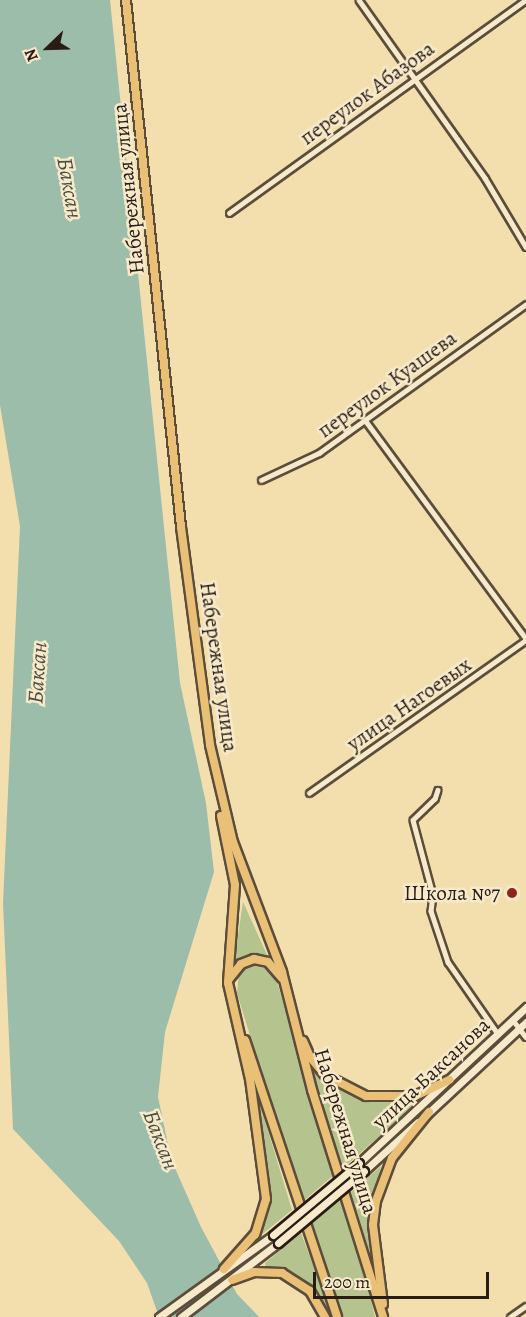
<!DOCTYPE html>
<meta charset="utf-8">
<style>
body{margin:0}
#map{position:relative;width:526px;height:1317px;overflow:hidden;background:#f3dfae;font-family:Alegreya,serif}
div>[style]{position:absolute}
.green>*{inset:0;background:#b5c38f}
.water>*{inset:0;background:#9bbdaa}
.roads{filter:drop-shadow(2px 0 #5c4d3b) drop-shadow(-2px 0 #5c4d3b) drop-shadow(0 2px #5c4d3b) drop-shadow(0 -2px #5c4d3b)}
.street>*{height:4.5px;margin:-2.25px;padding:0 2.25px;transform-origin:2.25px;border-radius:2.25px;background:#f7eaca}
.secondary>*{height:7px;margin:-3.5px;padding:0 3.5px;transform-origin:3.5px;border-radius:3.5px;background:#f7eaca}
.primary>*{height:8px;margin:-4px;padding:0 4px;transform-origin:4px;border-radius:4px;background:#eac077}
.bridges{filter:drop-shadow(2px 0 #291c15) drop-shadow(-2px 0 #291c15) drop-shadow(0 2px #291c15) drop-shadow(0 -2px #291c15)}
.secondary-bridge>*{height:7px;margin:-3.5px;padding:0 3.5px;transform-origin:3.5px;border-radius:3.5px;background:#f7eaca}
.dots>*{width:16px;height:16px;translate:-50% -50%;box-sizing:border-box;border:3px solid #f7eaca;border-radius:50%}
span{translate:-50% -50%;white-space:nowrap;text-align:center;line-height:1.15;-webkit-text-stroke:5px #f7eaca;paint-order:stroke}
.street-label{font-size:21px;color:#291c15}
.poi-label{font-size:21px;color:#291c15}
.right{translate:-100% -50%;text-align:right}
.water-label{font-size:22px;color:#4b4c42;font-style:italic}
.north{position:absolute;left:18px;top:18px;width:60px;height:60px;-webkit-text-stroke:4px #f7eaca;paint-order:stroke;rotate:247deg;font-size:16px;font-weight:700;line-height:24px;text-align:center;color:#291c15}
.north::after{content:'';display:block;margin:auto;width:21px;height:27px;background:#291c15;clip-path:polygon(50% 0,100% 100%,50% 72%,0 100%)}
.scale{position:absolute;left:313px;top:1272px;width:176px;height:27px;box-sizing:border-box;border:3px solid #291c15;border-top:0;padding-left:8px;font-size:18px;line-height:21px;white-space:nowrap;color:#291c15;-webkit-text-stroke:4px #f7eaca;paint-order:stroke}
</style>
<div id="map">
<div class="green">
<div style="clip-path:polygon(243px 902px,268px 957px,253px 955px,234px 963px)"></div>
<div style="clip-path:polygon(257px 964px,273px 972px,277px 982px,335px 1174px,301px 1203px,237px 993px,239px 972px)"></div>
<div style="clip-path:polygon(311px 1071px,335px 1088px,363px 1101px,412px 1101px,414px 1106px,343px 1168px)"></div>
<div style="clip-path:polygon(252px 1078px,292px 1210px,260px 1236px,268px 1213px,269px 1179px)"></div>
<div style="clip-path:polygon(381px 1166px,369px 1221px,376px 1274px,351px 1192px)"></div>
<div style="clip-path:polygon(343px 1198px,363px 1266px,375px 1317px,341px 1317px,308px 1227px)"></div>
<div style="clip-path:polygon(301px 1233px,325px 1296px,332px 1317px,300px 1279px,266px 1268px,265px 1263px)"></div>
</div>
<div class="water">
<div style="clip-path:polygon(0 0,110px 0,180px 683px,206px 803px,214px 872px,165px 1032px,158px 1097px,171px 1159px,201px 1227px,237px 1294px,259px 1317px,159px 1317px,147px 1283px,119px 1241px,13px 1129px,3px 903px,20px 526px,0 405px)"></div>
</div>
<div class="roads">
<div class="street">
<div style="left:359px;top:0;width:218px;rotate:54.7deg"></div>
<div style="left:485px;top:178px;width:80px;rotate:59.3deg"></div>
<div style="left:229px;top:213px;width:365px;rotate:-35.7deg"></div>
<div style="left:365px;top:420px;width:271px;rotate:53.6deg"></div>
<div style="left:261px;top:480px;width:64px;rotate:-25deg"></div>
<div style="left:319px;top:453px;width:255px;rotate:-35.7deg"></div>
<div style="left:438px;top:790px;width:9px;rotate:108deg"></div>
<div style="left:435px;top:799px;width:30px;rotate:136deg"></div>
<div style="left:413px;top:820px;width:78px;rotate:75.1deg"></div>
<div style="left:433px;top:895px;width:16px;rotate:97deg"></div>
<div style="left:431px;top:911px;width:54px;rotate:71.6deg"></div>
<div style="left:448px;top:962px;width:88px;rotate:55.2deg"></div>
<div style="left:309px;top:793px;width:266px;rotate:-35.2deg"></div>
<div style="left:513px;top:1020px;width:21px;rotate:53deg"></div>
<div style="left:510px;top:1317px;width:19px;rotate:-35deg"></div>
</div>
<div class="secondary">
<div style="left:426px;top:1115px;width:137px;rotate:-42.9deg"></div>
<div style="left:359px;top:1163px;width:229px;rotate:-43deg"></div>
<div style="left:364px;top:1171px;width:73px;rotate:-42.2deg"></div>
<div style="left:159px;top:1317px;width:140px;rotate:-35.7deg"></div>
<div style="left:181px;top:1317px;width:122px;rotate:-37.3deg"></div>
</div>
<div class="primary">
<div style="left:126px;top:0;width:530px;rotate:84.04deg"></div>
<div style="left:181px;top:527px;width:220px;rotate:82.4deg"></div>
<div style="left:210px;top:745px;width:100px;rotate:76.7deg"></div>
<div style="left:233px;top:842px;width:139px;rotate:69.3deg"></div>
<div style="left:282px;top:972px;width:122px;rotate:75.7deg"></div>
<div style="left:312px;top:1090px;width:238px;rotate:72.6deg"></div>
<div style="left:221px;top:816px;width:70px;rotate:78.5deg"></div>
<div style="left:235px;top:885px;width:98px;rotate:94.1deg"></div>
<div style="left:228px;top:983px;width:98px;rotate:77.1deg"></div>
<div style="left:250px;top:1079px;width:121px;rotate:82.4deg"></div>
<div style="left:266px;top:1199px;width:37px;rotate:107deg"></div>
<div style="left:255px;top:1234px;width:47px;rotate:131.5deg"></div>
<div style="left:229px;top:979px;width:19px;rotate:-51deg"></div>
<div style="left:241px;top:964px;width:14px;rotate:-21deg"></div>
<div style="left:254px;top:959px;width:14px;rotate:12deg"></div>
<div style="left:268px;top:962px;width:21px;rotate:49deg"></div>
<div style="left:245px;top:1040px;width:292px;rotate:71.6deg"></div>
<div style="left:303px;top:1041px;width:17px;rotate:66deg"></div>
<div style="left:310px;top:1057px;width:23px;rotate:50deg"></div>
<div style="left:325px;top:1075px;width:46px;rotate:27.1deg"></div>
<div style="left:366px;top:1096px;width:49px"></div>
<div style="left:415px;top:1096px;width:38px;rotate:-25deg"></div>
<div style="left:232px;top:1280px;width:23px;rotate:-20deg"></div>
<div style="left:254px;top:1272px;width:28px;rotate:2deg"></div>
<div style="left:282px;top:1273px;width:33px;rotate:33deg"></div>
<div style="left:310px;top:1291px;width:30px;rotate:60deg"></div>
<div style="left:383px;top:1304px;width:80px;rotate:-97.2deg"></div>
<div style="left:373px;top:1225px;width:24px;rotate:-83deg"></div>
<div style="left:376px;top:1201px;width:46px;rotate:-69.6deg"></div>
<div style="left:392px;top:1158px;width:59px;rotate:-51.2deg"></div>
</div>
</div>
<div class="bridges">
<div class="secondary-bridge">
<div style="left:273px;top:1235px;width:112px;rotate:-39.9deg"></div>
<div style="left:278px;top:1243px;width:112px;rotate:-39.9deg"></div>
</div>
</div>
<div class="dots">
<div style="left:512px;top:893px;background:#8f2418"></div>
</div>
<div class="street-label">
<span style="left:367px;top:93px;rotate:-36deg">переулок Абазова</span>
<span style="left:128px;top:189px;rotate:-96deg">Набережная улица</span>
<span style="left:387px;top:384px;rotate:-36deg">переулок Куашева</span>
<span style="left:219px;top:667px;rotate:82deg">Набережная улица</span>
<span style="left:409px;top:704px;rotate:-35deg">улица Нагоевых</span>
<span style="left:431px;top:1073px;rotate:-43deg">улица Баксанова</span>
<span style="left:346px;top:1131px;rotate:73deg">Набережная улица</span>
</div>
<div class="poi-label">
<span class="right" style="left:500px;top:893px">Школа №7</span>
</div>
<div class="water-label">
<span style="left:69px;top:188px;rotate:80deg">Баксан</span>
<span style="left:38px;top:673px;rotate:-86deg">Баксан</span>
<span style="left:160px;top:1140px;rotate:69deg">Баксан</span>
</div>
<div class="north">N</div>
<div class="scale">200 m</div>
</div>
